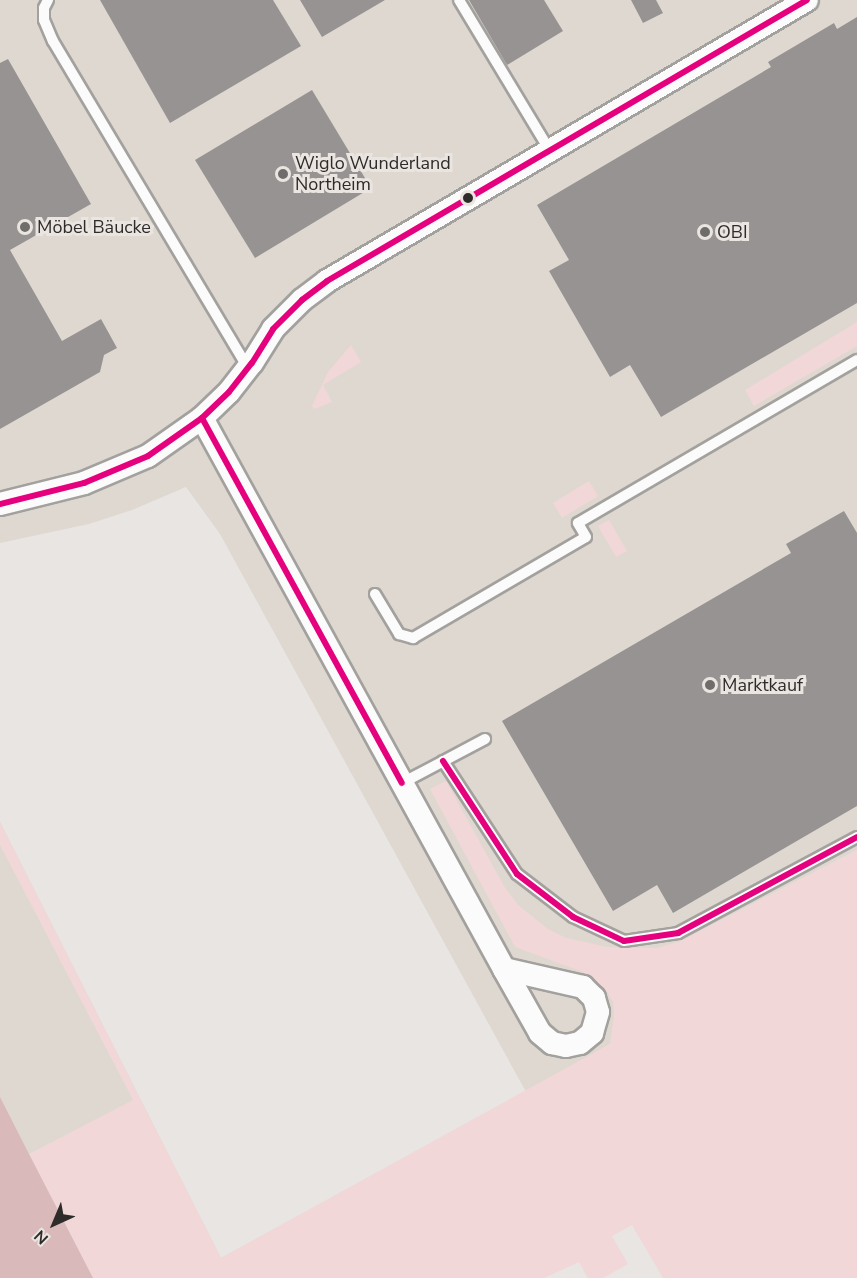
<!DOCTYPE html>
<meta charset="utf-8">
<style>
body{margin:0}
#map{position:relative;width:857px;height:1278px;overflow:hidden;background:#e8e5e2;font-family:"Nunito Sans",sans-serif}
div>[style]{position:absolute}
.built>*{inset:0;background:#dfd8d1}
.green>*{inset:0;background:#f1d7d7}
.forest>*{inset:0;background:#dab9ba}
.building>*{inset:0;background:#969392}
.roads{filter:drop-shadow(2px 0 #a3a19e) drop-shadow(-2px 0 #a3a19e) drop-shadow(0 2px #a3a19e) drop-shadow(0 -2px #a3a19e)}
.service>*{height:10px;margin:-5px;padding:0 5px;transform-origin:5px;border-radius:5px;background:#fcfbfb}
.minor>*{height:22px;margin:-11px;padding:0 11px;transform-origin:11px;border-radius:11px;background:#fcfbfb}
.bus-1>*{height:6px;margin:-3px;padding:0 3px;transform-origin:3px;border-radius:3px;background:#e5007d}
.dots>*{width:16px;height:16px;translate:-50% -50%;box-sizing:border-box;border:3px solid #eae5e0;border-radius:50%}
span{translate:-50% -50%;white-space:nowrap;text-align:center;line-height:1.15;-webkit-text-stroke:6px #eae5e0;paint-order:stroke}
.poi-label{font-size:18px;color:#2e2c2b}
.left{translate:0 -50%;text-align:left}
.north{position:absolute;left:24px;top:1194px;width:60px;height:60px;-webkit-text-stroke:4px #eae5e0;paint-order:stroke;rotate:224deg;font-size:16px;font-weight:700;line-height:24px;text-align:center;color:#2e2c2b}
.north::after{content:'';display:block;margin:auto;width:21px;height:27px;background:#2e2c2b;clip-path:polygon(50% 0,100% 100%,50% 72%,0 100%)}
</style>
<div id="map">
<div class="built">
<div style="clip-path:polygon(0 0,857px 0,857px 850px,681px 941px,610px 1044px,526px 1092px,220px 534px,186px 487px,132px 510px,89px 524px,0 543px)"></div>
<div style="clip-path:polygon(0 822px,221px 1258px,339px 1194px,389px 1278px,0 1278px)"></div>
</div>
<div class="green">
<div style="clip-path:polygon(857px 322px,857px 346px,754px 406px,745px 390px)"></div>
<div style="clip-path:polygon(351px 345px,361px 362px,323px 385px,332px 402px,314px 409px,312px 406px,328px 372px)"></div>
<div style="clip-path:polygon(589px 481px,598px 496px,562px 518px,553px 503px)"></div>
<div style="clip-path:polygon(609px 520px,627px 551px,616px 557px,598px 526px)"></div>
<div style="clip-path:polygon(446px 781px,504px 886px,518px 905px,548px 929px,566px 938px,607px 947px,657px 948px,681px 941px,857px 850px,857px 1278px,663px 1278px,632px 1225px,612px 1236px,628px 1264px,603px 1278px,588px 1278px,579px 1262px,544px 1278px,93px 1278px,29px 1154px,133px 1100px,0 845px,0 822px,221px 1258px,610px 1044px,614px 1015px,613px 1002px,608px 993px,583px 972px,515px 947px,430px 789px)"></div>
</div>
<div class="forest">
<div style="clip-path:polygon(0 1097px,29px 1154px,93px 1278px,0 1278px)"></div>
</div>
<div class="building">
<div style="clip-path:polygon(100px 0,273px 0,301px 46px,170px 123px)"></div>
<div style="clip-path:polygon(300px 0,385px 0,322px 37px)"></div>
<div style="clip-path:polygon(469px 0,544px 0,563px 31px,507px 65px)"></div>
<div style="clip-path:polygon(631px 0,656px 0,663px 13px,643px 23px)"></div>
<div style="clip-path:polygon(857px 17px,857px 303px,661px 417px,630px 365px,610px 377px,549px 271px,569px 260px,537px 205px,771px 67px,768px 62px,834px 23px,837px 29px)"></div>
<div style="clip-path:polygon(8px 59px,91px 204px,10px 250px,62px 341px,101px 319px,117px 348px,104px 355px,100px 372px,0 429px,0 63px)"></div>
<div style="clip-path:polygon(312px 90px,371px 188px,255px 258px,195px 160px)"></div>
<div style="clip-path:polygon(844px 511px,857px 533px,857px 806px,673px 913px,657px 885px,613px 911px,502px 721px,791px 553px,786px 544px)"></div>
</div>
<div class="roads">
<div class="service">
<div style="left:48px;top:0;width:9px;rotate:117deg"></div>
<div style="left:44px;top:8px;width:12px;rotate:90deg"></div>
<div style="left:44px;top:20px;width:23px;rotate:67deg"></div>
<div style="left:53px;top:41px;width:381px;rotate:59.2deg"></div>
<div style="left:459px;top:0;width:176px;rotate:58.9deg"></div>
<div style="left:375px;top:594px;width:47px;rotate:59deg"></div>
<div style="left:399px;top:634px;width:15px;rotate:16deg"></div>
<div style="left:413px;top:638px;width:200px;rotate:-30.3deg"></div>
<div style="left:586px;top:537px;width:16px;rotate:-120deg"></div>
<div style="left:578px;top:523px;width:323px;rotate:-30.3deg"></div>
<div style="left:443px;top:761px;width:135px;rotate:56.8deg"></div>
<div style="left:517px;top:874px;width:71px;rotate:37.5deg"></div>
<div style="left:573px;top:917px;width:56px;rotate:25.2deg"></div>
<div style="left:624px;top:941px;width:55px;rotate:-8.4deg"></div>
<div style="left:678px;top:933px;width:203px;rotate:-28.2deg"></div>
<div style="left:402px;top:783px;width:94px;rotate:-27.9deg"></div>
</div>
<div class="minor">
<div style="left:202px;top:418px;width:628px;rotate:61.27deg"></div>
<div style="left:504px;top:969px;width:73px;rotate:60.6deg"></div>
<div style="left:540px;top:1033px;width:16px;rotate:40deg"></div>
<div style="left:552px;top:1043px;width:14px;rotate:12deg"></div>
<div style="left:566px;top:1046px;width:14px;rotate:-12deg"></div>
<div style="left:580px;top:1043px;width:16px;rotate:-40deg"></div>
<div style="left:592px;top:1033px;width:22px;rotate:-74deg"></div>
<div style="left:598px;top:1012px;width:15px;rotate:-106deg"></div>
<div style="left:594px;top:998px;width:16px;rotate:-135deg"></div>
<div style="left:583px;top:987px;width:81px;rotate:-167.2deg"></div>
<div style="left:0;top:504px;width:87px;rotate:-14deg"></div>
<div style="left:84px;top:483px;width:69px;rotate:-22.9deg"></div>
<div style="left:148px;top:456px;width:66px;rotate:-35.1deg"></div>
<div style="left:202px;top:418px;width:37px;rotate:-44deg"></div>
<div style="left:229px;top:392px;width:37px;rotate:-52deg"></div>
<div style="left:252px;top:363px;width:40px;rotate:-58deg"></div>
<div style="left:273px;top:329px;width:41px;rotate:-45deg"></div>
<div style="left:302px;top:300px;width:31px;rotate:-37deg"></div>
<div style="left:327px;top:281px;width:556px;rotate:-30.35deg"></div>
</div>
</div>
<div class="bus-1">
<div style="left:202px;top:418px;width:416px;rotate:61.3deg"></div>
<div style="left:0;top:504px;width:87px;rotate:-14deg"></div>
<div style="left:84px;top:483px;width:69px;rotate:-22.9deg"></div>
<div style="left:148px;top:456px;width:66px;rotate:-35.1deg"></div>
<div style="left:202px;top:418px;width:37px;rotate:-44deg"></div>
<div style="left:229px;top:392px;width:37px;rotate:-52deg"></div>
<div style="left:252px;top:363px;width:40px;rotate:-58deg"></div>
<div style="left:273px;top:329px;width:41px;rotate:-45deg"></div>
<div style="left:302px;top:300px;width:31px;rotate:-37deg"></div>
<div style="left:327px;top:281px;width:556px;rotate:-30.35deg"></div>
<div style="left:443px;top:761px;width:135px;rotate:56.8deg"></div>
<div style="left:517px;top:874px;width:71px;rotate:37.5deg"></div>
<div style="left:573px;top:917px;width:56px;rotate:25.2deg"></div>
<div style="left:624px;top:941px;width:55px;rotate:-8.4deg"></div>
<div style="left:678px;top:933px;width:203px;rotate:-28.2deg"></div>
</div>
<div class="dots">
<div style="left:283px;top:174px;background:#6f6d6b"></div>
<div style="left:468px;top:198px;background:#2e2c2b"></div>
<div style="left:25px;top:227px;background:#6f6d6b"></div>
<div style="left:705px;top:232px;background:#6f6d6b"></div>
<div style="left:710px;top:685px;background:#6f6d6b"></div>
</div>
<div class="poi-label">
<span class="left" style="left:295px;top:174px">Wiglo Wunderland<br>Northeim</span>
<span class="left" style="left:37px;top:227px">Möbel Bäucke</span>
<span class="left" style="left:717px;top:232px">OBI</span>
<span class="left" style="left:722px;top:685px">Marktkauf</span>
</div>
<div class="north">N</div>
</div>
